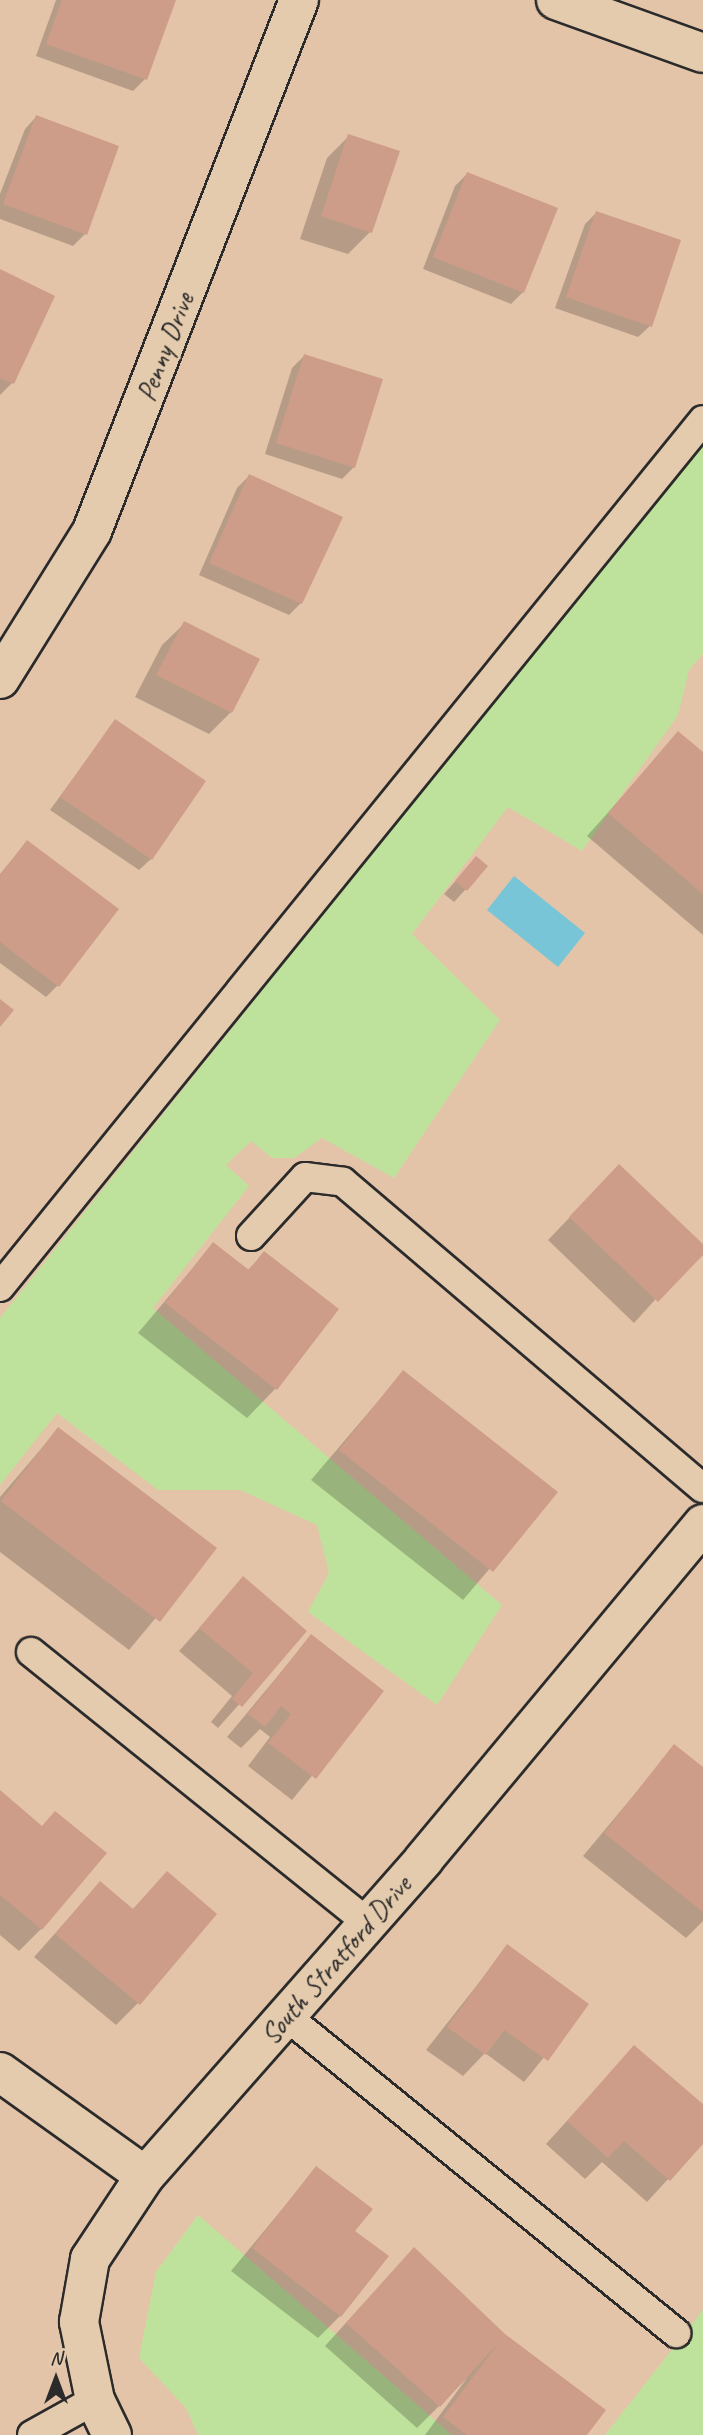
<!DOCTYPE html>
<style>
body{margin:0}
#map{position:relative;width:703px;height:2435px;overflow:hidden;background:#e4c4a8;font-family:Caveat,sans-serif}
div>[style]{position:absolute}
.green>*{inset:0;background:#bee29c}
.water>*{inset:0;background:#78c5d7}
.shadow>*{inset:0;background:#0003}
.building>*{inset:0;background:#cd9d89}
.roads{filter:drop-shadow(2px 0 #2b2b2b) drop-shadow(-2px 0 #2b2b2b) drop-shadow(0 2px #2b2b2b) drop-shadow(0 -2px #2b2b2b)}
.service>*{height:28px;margin:-14px;padding:0 14px;transform-origin:14px;border-radius:14px;background:#e5cbad}
.minor>*{height:38px;margin:-19px;padding:0 19px;transform-origin:19px;border-radius:19px;background:#e5cbad}
span{translate:-50% -50%;white-space:nowrap;text-align:center;line-height:1.15;-webkit-text-stroke:5px #e5cbad;paint-order:stroke}
.street-label{font-size:28px;color:#2b2b2b}
.north{position:absolute;left:21px;top:2344px;width:70px;height:70px;-webkit-text-stroke:5px #e5cbad;paint-order:stroke;rotate:0deg;font-size:19px;font-weight:700;line-height:28px;text-align:center;color:#2b2b2b}
.north::after{content:'';display:block;margin:auto;width:24px;height:32px;background:#2b2b2b;clip-path:polygon(50% 0,100% 100%,50% 72%,0 100%)}
</style>
<div id="map">
<div class="green">
<div style="clip-path:polygon(703px 439px,703px 654px,689px 670px,678px 715px,582px 851px,508px 807px,412px 934px,500px 1020px,394px 1178px,322px 1138px,294px 1158px,272px 1158px,251px 1141px,226px 1165px,249px 1186px,153px 1308px,502px 1605px,437px 1705px,308px 1612px,329px 1573px,317px 1525px,240px 1490px,158px 1490px,57px 1413px,0 1485px,0 1318px)"></div>
<div style="clip-path:polygon(198px 2215px,452px 2435px,198px 2435px,186px 2408px,139px 2358px,156px 2272px)"></div>
<div style="clip-path:polygon(703px 2310px,703px 2435px,605px 2435px)"></div>
</div>
<div class="water">
<div style="clip-path:polygon(514px 876px,585px 933px,558px 967px,487px 910px)"></div>
</div>
<div class="shadow">
<div style="clip-path:polygon(56px 0,174px 0,145px 79px,133px 91px,36px 56px)"></div>
<div style="clip-path:polygon(36px 117px,85px 234px,73px 246px,0 219px,0 194px,25px 129px)"></div>
<div style="clip-path:polygon(349px 136px,370px 232px,348px 254px,300px 239px,327px 158px)"></div>
<div style="clip-path:polygon(467px 174px,523px 292px,511px 304px,423px 269px,455px 186px)"></div>
<div style="clip-path:polygon(596px 213px,650px 326px,638px 337px,555px 308px,585px 224px)"></div>
<div style="clip-path:polygon(0 271px,12px 383px,0 395px)"></div>
<div style="clip-path:polygon(304px 356px,354px 467px,342px 479px,265px 454px,292px 368px)"></div>
<div style="clip-path:polygon(249px 476px,301px 603px,289px 615px,199px 575px,237px 488px)"></div>
<div style="clip-path:polygon(185px 623px,231px 712px,209px 734px,135px 697px,162px 645px)"></div>
<div style="clip-path:polygon(115px 721px,151px 859px,139px 870px,50px 810px)"></div>
<div style="clip-path:polygon(678px 734px,703px 755px,703px 935px,587px 836px)"></div>
<div style="clip-path:polygon(27px 842px,58px 985px,46px 997px,0 963px,0 874px)"></div>
<div style="clip-path:polygon(476px 858px,486px 867px,454px 902px,444px 894px)"></div>
<div style="clip-path:polygon(597px 1189px,703px 1247px,634px 1323px,548px 1240px)"></div>
<div style="clip-path:polygon(213px 1244px,247px 1271px,264px 1253px,276px 1388px,247px 1418px,138px 1333px)"></div>
<div style="clip-path:polygon(403px 1372px,555px 1492px,463px 1600px,311px 1480px)"></div>
<div style="clip-path:polygon(58px 1429px,214px 1548px,129px 1650px,0 1552px,0 1497px)"></div>
<div style="clip-path:polygon(243px 1579px,304px 1631px,218px 1728px,211px 1722px,232px 1696px,179px 1651px)"></div>
<div style="clip-path:polygon(311px 1636px,382px 1691px,292px 1800px,248px 1766px,270px 1737px,260px 1729px,241px 1748px,227px 1737px)"></div>
<div style="clip-path:polygon(674px 1747px,703px 1770px,703px 1921px,686px 1938px,583px 1856px)"></div>
<div style="clip-path:polygon(0 1794px,41px 1828px,41px 1929px,19px 1951px,0 1935px)"></div>
<div style="clip-path:polygon(167px 1873px,138px 2003px,116px 2025px,34px 1957px,100px 1883px,132px 1910px)"></div>
<div style="clip-path:polygon(507px 1947px,587px 2004px,524px 2082px,485px 2053px,463px 2076px,426px 2050px)"></div>
<div style="clip-path:polygon(634px 2047px,703px 2107px,703px 2141px,647px 2202px,602px 2162px,585px 2179px,546px 2144px)"></div>
<div style="clip-path:polygon(316px 2168px,353px 2231px,340px 2316px,318px 2338px,231px 2271px)"></div>
<div style="clip-path:polygon(392px 2272px,504px 2336px,584px 2435px,425px 2435px,467px 2378px,417px 2428px,325px 2346px)"></div>
</div>
<div class="building">
<div style="clip-path:polygon(62px 0,176px 0,147px 80px,46px 44px)"></div>
<div style="clip-path:polygon(36px 115px,119px 146px,87px 235px,3px 204px)"></div>
<div style="clip-path:polygon(348px 134px,400px 151px,372px 233px,321px 216px)"></div>
<div style="clip-path:polygon(467px 172px,558px 208px,524px 293px,433px 257px)"></div>
<div style="clip-path:polygon(596px 211px,681px 240px,652px 327px,566px 297px)"></div>
<div style="clip-path:polygon(0 269px,55px 296px,14px 384px,0 378px)"></div>
<div style="clip-path:polygon(304px 354px,383px 379px,355px 468px,276px 443px)"></div>
<div style="clip-path:polygon(249px 474px,343px 517px,302px 604px,209px 563px)"></div>
<div style="clip-path:polygon(184px 621px,260px 659px,232px 713px,156px 675px)"></div>
<div style="clip-path:polygon(115px 719px,206px 781px,152px 860px,60px 797px)"></div>
<div style="clip-path:polygon(678px 731px,703px 752px,703px 894px,608px 813px)"></div>
<div style="clip-path:polygon(27px 840px,119px 909px,59px 987px,0 942px,0 875px)"></div>
<div style="clip-path:polygon(476px 856px,488px 866px,467px 891px,455px 881px)"></div>
<div style="clip-path:polygon(0 999px,14px 1010px,0 1027px)"></div>
<div style="clip-path:polygon(619px 1164px,703px 1244px,703px 1255px,658px 1302px,569px 1217px)"></div>
<div style="clip-path:polygon(213px 1242px,249px 1270px,264px 1251px,339px 1309px,277px 1390px,165px 1303px)"></div>
<div style="clip-path:polygon(403px 1370px,558px 1492px,493px 1572px,339px 1450px)"></div>
<div style="clip-path:polygon(58px 1427px,217px 1548px,160px 1622px,1px 1501px)"></div>
<div style="clip-path:polygon(243px 1576px,307px 1631px,242px 1707px,232px 1699px,253px 1673px,199px 1628px)"></div>
<div style="clip-path:polygon(311px 1634px,384px 1691px,316px 1779px,268px 1743px,291px 1714px,281px 1706px,265px 1727px,248px 1714px)"></div>
<div style="clip-path:polygon(674px 1744px,703px 1767px,703px 1912px,604px 1833px)"></div>
<div style="clip-path:polygon(0 1790px,42px 1826px,55px 1811px,107px 1853px,42px 1930px,0 1895px)"></div>
<div style="clip-path:polygon(167px 1871px,217px 1914px,140px 2005px,55px 1934px,100px 1881px,133px 1909px)"></div>
<div style="clip-path:polygon(507px 1944px,589px 2004px,548px 2061px,504px 2030px,486px 2055px,447px 2027px)"></div>
<div style="clip-path:polygon(634px 2045px,703px 2104px,703px 2144px,670px 2181px,624px 2141px,608px 2158px,567px 2121px)"></div>
<div style="clip-path:polygon(316px 2166px,373px 2209px,355px 2231px,389px 2256px,341px 2317px,252px 2248px)"></div>
<div style="clip-path:polygon(414px 2247px,505px 2334px,606px 2410px,587px 2435px,467px 2435px,443px 2417px,500px 2341px,440px 2407px,346px 2323px)"></div>
</div>
<div class="roads">
<div class="service">
<div style="left:251px;top:1236px;width:80px;rotate:-47.5deg"></div>
<div style="left:305px;top:1177px;width:38px;rotate:7deg"></div>
<div style="left:343px;top:1182px;width:472px;rotate:40.4deg"></div>
<div style="left:0;top:1287px;width:1116px;rotate:-50.96deg"></div>
<div style="left:31px;top:1652px;width:432px;rotate:38.8deg"></div>
<div style="left:286px;top:2016px;width:503px;rotate:39.1deg"></div>
<div style="left:32px;top:2435px;width:72px;rotate:-29.1deg"></div>
</div>
<div class="minor">
<div style="left:556px;top:0;width:156px;rotate:19.8deg"></div>
<div style="left:0;top:679px;width:174px;rotate:-58.1deg"></div>
<div style="left:92px;top:531px;width:570px;rotate:-68.7deg"></div>
<div style="left:0;top:2072px;width:178px;rotate:35.6deg"></div>
<div style="left:112px;top:2435px;width:39px;rotate:-116deg"></div>
<div style="left:95px;top:2400px;width:80px;rotate:-101.6deg"></div>
<div style="left:79px;top:2322px;width:64px;rotate:-80.1deg"></div>
<div style="left:90px;top:2259px;width:100px;rotate:-56.5deg"></div>
<div style="left:145px;top:2176px;width:422px;rotate:-48.6deg"></div>
<div style="left:424px;top:1859px;width:436px;rotate:-50.2deg"></div>
</div>
</div>
<div class="street-label">
<span style="left:165px;top:347px;rotate:-69deg">Penny Drive</span>
<span style="left:336px;top:1960px;rotate:-49deg">South Stratford Drive</span>
</div>
<div class="north">N</div>
</div>
